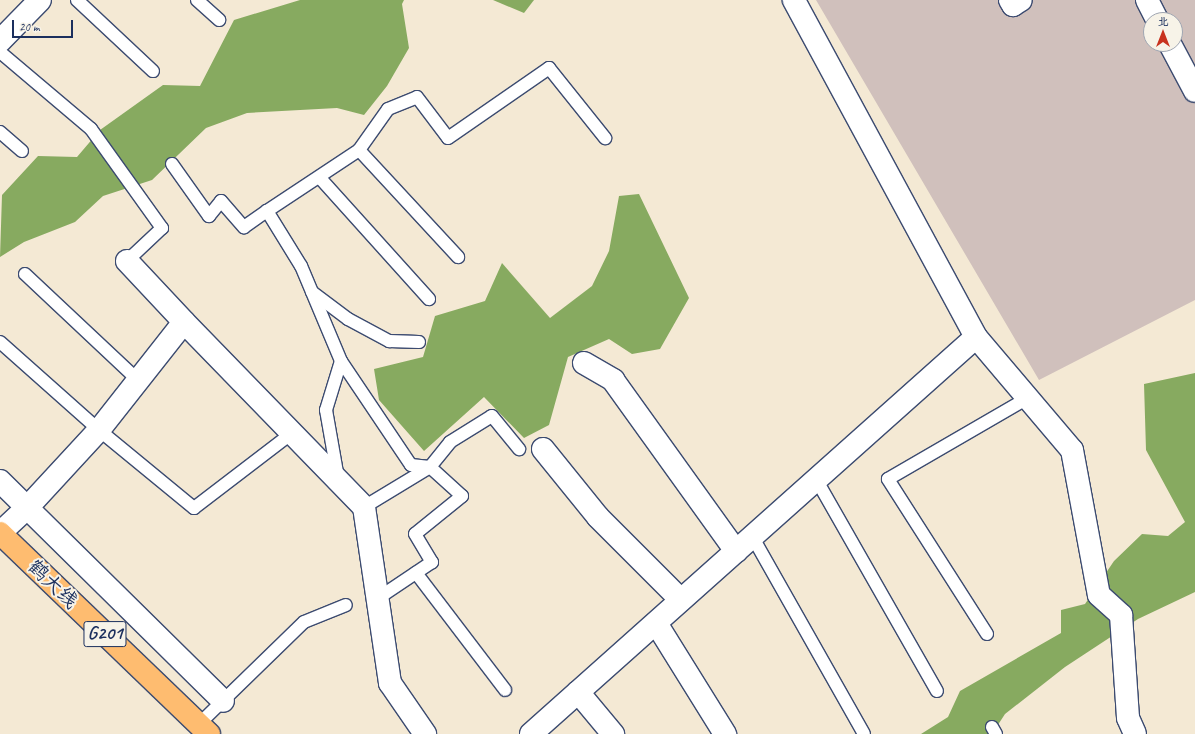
<!DOCTYPE html>
<meta charset="utf-8">
<style>
body{margin:0}
#map{position:relative;width:1195px;height:734px;overflow:hidden;background:#f4e9d4;font-family:Caveat,"LXGW WenKai TC",sans-serif}
div>[style]{position:absolute}
.industrial>*{inset:0;background:#d0c0bc}
.forest>*{inset:0;background:#87aa60}
.roads{filter:drop-shadow(1px 0 #3c4b70) drop-shadow(-1px 0 #3c4b70) drop-shadow(0 1px #3c4b70) drop-shadow(0 -1px #3c4b70)}
.lane>*{height:12px;margin:-6px;padding:0 6px;transform-origin:6px;border-radius:6px;background:#fff}
.street>*{height:22px;margin:-11px;padding:0 11px;transform-origin:11px;border-radius:11px;background:#fff}
.highway>*{height:22px;margin:-11px;padding:0 11px;transform-origin:11px;border-radius:11px;background:#febc70}
span{translate:-50% -50%;white-space:nowrap;text-align:center;line-height:1.15;-webkit-text-stroke:4px #f7f3e8;paint-order:stroke}
.shield-label span{padding:1px 3px;background:#f7f3e8;border:1px solid;border-radius:3px;-webkit-text-stroke-width:0}
.shield-label{font-size:19px;color:#1b2f5e;font-weight:700}
.street-label{font-size:20px;color:#1b2f5e}
.north{position:absolute;left:1143px;top:12px;width:40px;height:40px;box-sizing:border-box;background:#f7f3e8;border:1px solid #9fa5b1;border-radius:50%;rotate:0deg;font-size:11px;font-weight:700;line-height:16px;text-align:center;color:#1b2f5e}
.north::after{content:'';display:block;margin:auto;width:14px;height:18px;background:#c8321e;clip-path:polygon(50% 0,100% 100%,50% 72%,0 100%)}
.scale{position:absolute;left:12px;top:20px;width:61px;height:18px;box-sizing:border-box;border:2px solid #1b2f5e;border-top:0;padding-left:5px;font-size:12px;line-height:14px;white-space:nowrap;color:#1b2f5e;-webkit-text-stroke:3px #f7f3e8;paint-order:stroke}
</style>
<div id="map">
<div class="industrial">
<div style="clip-path:polygon(evenodd,816px 0,1195px 0,1195px 300px,1039px 380px,816px 0,1151px 20px,1175px 20px,1175px 44px,1151px 44px,1151px 20px)"></div>
</div>
<div class="forest">
<div style="clip-path:polygon(300px 0,404px 0,402px 4px,409px 48px,387px 86px,364px 115px,337px 108px,247px 113px,206px 128px,152px 180px,103px 196px,75px 222px,24px 242px,0 257px,2px 195px,38px 156px,77px 157px,100px 130px,163px 85px,200px 86px,234px 20px)"></div>
<div style="clip-path:polygon(493px 0,534px 0,524px 13px)"></div>
<div style="clip-path:polygon(639px 194px,689px 298px,660px 349px,632px 354px,609px 339px,568px 357px,549px 425px,524px 438px,484px 397px,424px 451px,379px 400px,374px 369px,423px 357px,435px 316px,485px 301px,502px 263px,550px 318px,592px 286px,609px 251px,619px 196px)"></div>
<div style="clip-path:polygon(1195px 373px,1195px 592px,1138px 619px,1065px 667px,1005px 714px,992px 734px,921px 734px,948px 717px,960px 691px,1061px 633px,1061px 610px,1085px 604px,1114px 561px,1142px 534px,1168px 536px,1185px 522px,1146px 450px,1144px 384px)"></div>
</div>
<div class="roads">
<div class="lane">
<div style="left:77px;top:0;width:104px;rotate:43.1deg"></div>
<div style="left:197px;top:0;width:30px;rotate:42deg"></div>
<div style="left:0;top:52px;width:119px;rotate:40.2deg"></div>
<div style="left:91px;top:129px;width:122px;rotate:54.4deg"></div>
<div style="left:162px;top:228px;width:48px;rotate:136.7deg"></div>
<div style="left:0;top:132px;width:29px;rotate:41deg"></div>
<div style="left:359px;top:150px;width:146px;rotate:47.2deg"></div>
<div style="left:172px;top:164px;width:64px;rotate:54.6deg"></div>
<div style="left:209px;top:216px;width:19px;rotate:-51deg"></div>
<div style="left:221px;top:201px;width:35px;rotate:49deg"></div>
<div style="left:244px;top:227px;width:28px;rotate:-35deg"></div>
<div style="left:320px;top:178px;width:163px;rotate:48deg"></div>
<div style="left:25px;top:274px;width:155px;rotate:43.2deg"></div>
<div style="left:312px;top:292px;width:45px;rotate:36.9deg"></div>
<div style="left:348px;top:319px;width:47px;rotate:28.2deg"></div>
<div style="left:389px;top:341px;width:30px;rotate:2deg"></div>
<div style="left:0;top:342px;width:132px;rotate:41.6deg"></div>
<div style="left:99px;top:430px;width:123px;rotate:39.4deg"></div>
<div style="left:194px;top:508px;width:123px;rotate:-37.4deg"></div>
<div style="left:341px;top:361px;width:125px;rotate:56.1deg"></div>
<div style="left:411px;top:465px;width:19px;rotate:6deg"></div>
<div style="left:430px;top:467px;width:43px;rotate:42.2deg"></div>
<div style="left:462px;top:496px;width:60px;rotate:141deg"></div>
<div style="left:415px;top:534px;width:33px;rotate:59deg"></div>
<div style="left:432px;top:562px;width:66px;rotate:146.1deg"></div>
<div style="left:338px;top:478px;width:69px;rotate:-100deg"></div>
<div style="left:326px;top:410px;width:51px;rotate:-73deg"></div>
<div style="left:341px;top:361px;width:103px;rotate:-112.8deg"></div>
<div style="left:301px;top:266px;width:65px;rotate:-121.7deg"></div>
<div style="left:267px;top:211px;width:110px;rotate:-33.5deg"></div>
<div style="left:359px;top:150px;width:50px;rotate:-54.7deg"></div>
<div style="left:388px;top:109px;width:31px;rotate:-22deg"></div>
<div style="left:417px;top:97px;width:51px;rotate:52.9deg"></div>
<div style="left:448px;top:138px;width:123px;rotate:-34.7deg"></div>
<div style="left:549px;top:68px;width:90px;rotate:51.3deg"></div>
<div style="left:816px;top:479px;width:244px;rotate:60.3deg"></div>
<div style="left:364px;top:507px;width:77px;rotate:-31.2deg"></div>
<div style="left:430px;top:467px;width:32px;rotate:-51deg"></div>
<div style="left:450px;top:442px;width:49px;rotate:-31.8deg"></div>
<div style="left:492px;top:416px;width:43px;rotate:50.7deg"></div>
<div style="left:752px;top:536px;width:227px;rotate:60.5deg"></div>
<div style="left:416px;top:573px;width:147px;rotate:52.7deg"></div>
<div style="left:987px;top:634px;width:184px;rotate:-122.6deg"></div>
<div style="left:888px;top:479px;width:162px;rotate:-30.1deg"></div>
<div style="left:199px;top:724px;width:146px;rotate:-44.2deg"></div>
<div style="left:304px;top:622px;width:45px;rotate:-22deg"></div>
<div style="left:992px;top:727px;width:8px;rotate:60deg"></div>
</div>
<div class="street">
<div style="left:1010px;top:0;width:6px;rotate:59deg"></div>
<div style="left:1013px;top:5px;width:9px;rotate:-32deg"></div>
<div style="left:1147px;top:0;width:22px;rotate:63deg"></div>
<div style="left:0;top:41px;width:57px;rotate:-45.7deg"></div>
<div style="left:1170px;top:44px;width:53px;rotate:62deg"></div>
<div style="left:127px;top:261px;width:83px;rotate:46.9deg"></div>
<div style="left:976px;top:337px;width:148px;rotate:49.7deg"></div>
<div style="left:1072px;top:450px;width:147px;rotate:79.5deg"></div>
<div style="left:1099px;top:595px;width:30px;rotate:42deg"></div>
<div style="left:1121px;top:615px;width:103px;rotate:86.1deg"></div>
<div style="left:1128px;top:718px;width:17px;rotate:66deg"></div>
<div style="left:584px;top:363px;width:34px;rotate:30deg"></div>
<div style="left:613px;top:380px;width:211px;rotate:54.3deg"></div>
<div style="left:543px;top:449px;width:87px;rotate:51deg"></div>
<div style="left:598px;top:517px;width:117px;rotate:45deg"></div>
<div style="left:0;top:481px;width:313px;rotate:44.6deg"></div>
<div style="left:0;top:533px;width:35px;rotate:-43deg"></div>
<div style="left:26px;top:509px;width:108px;rotate:-47.3deg"></div>
<div style="left:99px;top:430px;width:137px;rotate:-51.8deg"></div>
<div style="left:184px;top:322px;width:258px;rotate:45.8deg"></div>
<div style="left:364px;top:507px;width:178px;rotate:81.6deg"></div>
<div style="left:390px;top:683px;width:62px;rotate:55.5deg"></div>
<div style="left:656px;top:623px;width:131px;rotate:58.1deg"></div>
<div style="left:578px;top:692px;width:55px;rotate:50.2deg"></div>
<div style="left:531px;top:734px;width:596px;rotate:-41.74deg"></div>
<div style="left:976px;top:337px;width:383px;rotate:-118.4deg"></div>
</div>
<div class="highway">
<div style="left:0;top:533px;width:290px;rotate:43.9deg"></div>
</div>
</div>
<div class="shield-label">
<span style="left:105px;top:634px">G201</span>
</div>
<div class="street-label">
<span style="left:53px;top:584px;rotate:44deg">鹤大线</span>
</div>
<div class="north">北</div>
<div class="scale">20 m</div>
</div>
